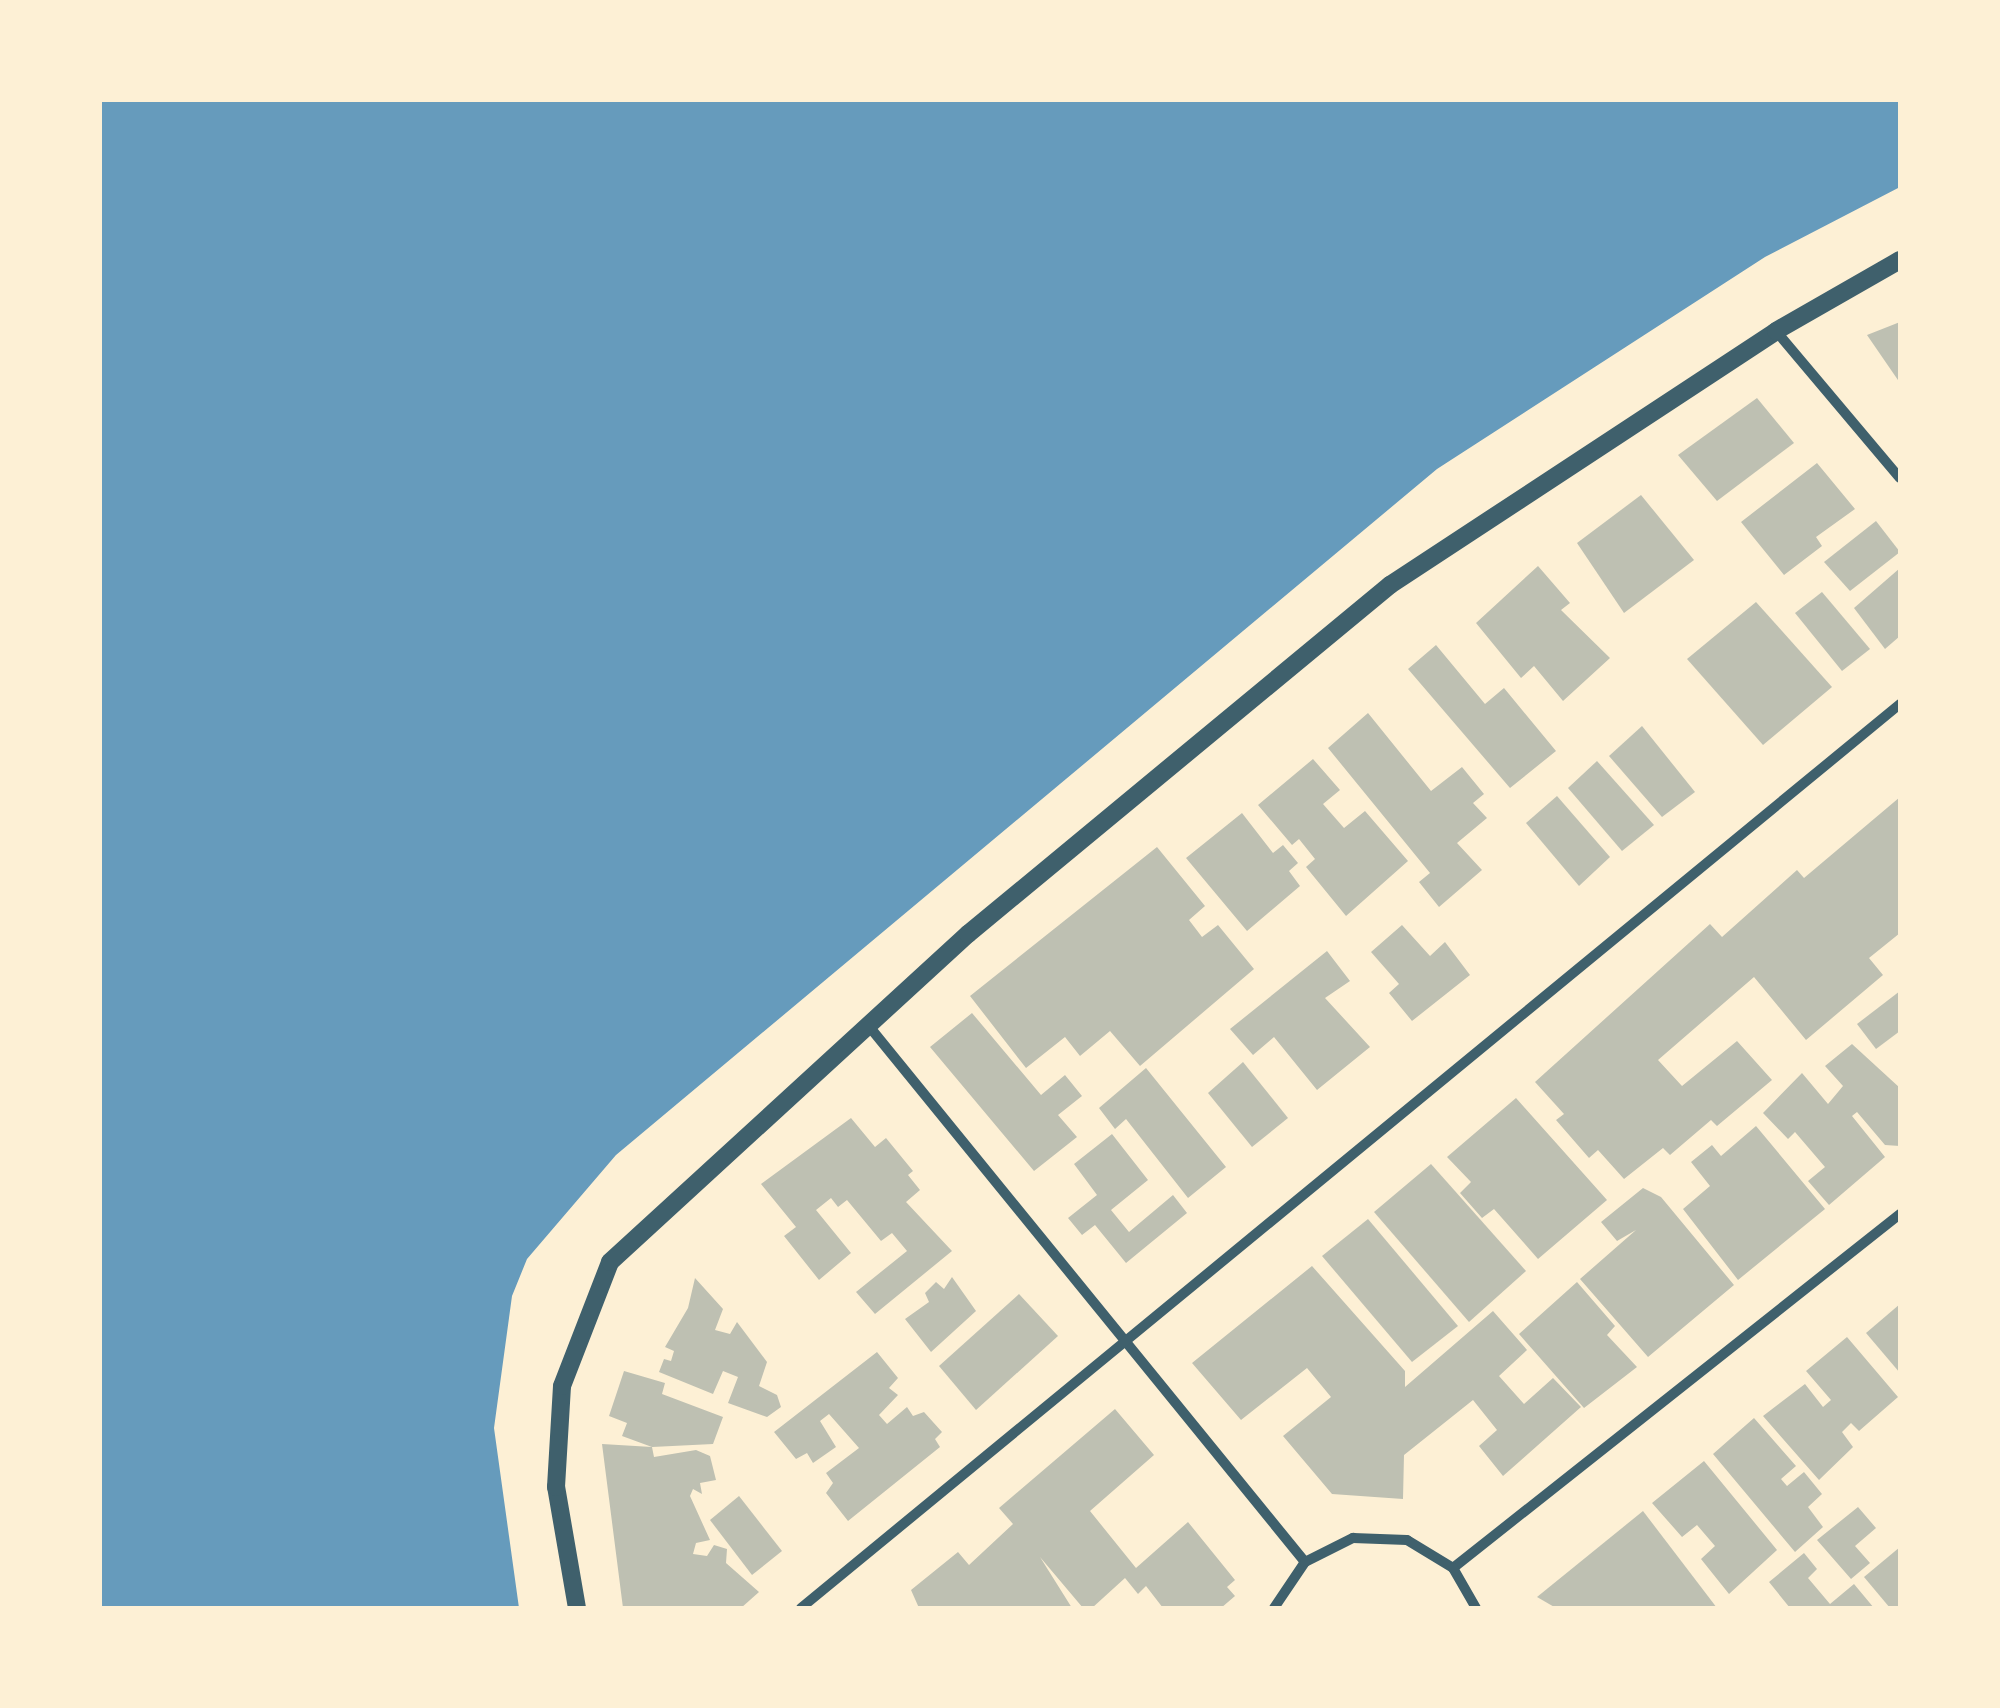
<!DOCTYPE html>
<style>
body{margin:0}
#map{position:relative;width:2000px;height:1708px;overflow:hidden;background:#fdf0d5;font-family:Rubik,sans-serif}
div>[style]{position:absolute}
.water>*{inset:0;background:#669bbc}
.building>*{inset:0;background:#bec0b2}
.minor>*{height:10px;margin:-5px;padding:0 5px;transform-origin:5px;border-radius:5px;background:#3f606c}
.tertiary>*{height:18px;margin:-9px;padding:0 9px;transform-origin:9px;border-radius:9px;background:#3f606c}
span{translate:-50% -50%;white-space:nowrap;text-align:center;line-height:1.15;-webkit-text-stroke:10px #fdf0d5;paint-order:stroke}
.frame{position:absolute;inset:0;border:102px solid #fdf0d5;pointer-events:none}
</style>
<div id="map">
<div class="water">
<div style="clip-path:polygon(100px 100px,1900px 100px,1900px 187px,1765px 257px,1437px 469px,616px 1155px,527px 1259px,512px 1296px,494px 1428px,519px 1608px,100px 1608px)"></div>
</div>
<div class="building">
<div style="clip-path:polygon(1900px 322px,1900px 383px,1867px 335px)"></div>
<div style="clip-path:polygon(1757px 398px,1794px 443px,1717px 501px,1678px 455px)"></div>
<div style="clip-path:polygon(1817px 463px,1855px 509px,1816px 537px,1822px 546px,1784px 575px,1741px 522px)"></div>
<div style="clip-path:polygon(1641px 495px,1694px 560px,1624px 613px,1577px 543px)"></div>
<div style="clip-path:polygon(1876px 521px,1900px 552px,1850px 591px,1824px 562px)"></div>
<div style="clip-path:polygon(1538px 566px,1570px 603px,1561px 610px,1610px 658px,1563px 701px,1534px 666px,1521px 678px,1476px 623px)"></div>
<div style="clip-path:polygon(1900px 568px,1900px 636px,1885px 649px,1854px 608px)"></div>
<div style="clip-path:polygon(1822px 592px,1870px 649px,1842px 671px,1795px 613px)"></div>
<div style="clip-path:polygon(1756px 602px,1832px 687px,1763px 745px,1687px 659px)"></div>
<div style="clip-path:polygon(1436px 645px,1485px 704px,1504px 688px,1556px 751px,1510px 788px,1408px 669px)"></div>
<div style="clip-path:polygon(1368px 713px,1431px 791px,1462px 767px,1484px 794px,1473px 803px,1487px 818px,1457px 843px,1482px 870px,1439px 907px,1419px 882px,1430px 873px,1328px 748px)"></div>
<div style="clip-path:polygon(1642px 726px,1695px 792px,1662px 817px,1609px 756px)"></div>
<div style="clip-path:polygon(1313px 759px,1340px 790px,1323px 804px,1344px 828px,1365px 811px,1408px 861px,1346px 916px,1306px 867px,1315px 859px,1299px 839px,1292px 845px,1258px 805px)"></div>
<div style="clip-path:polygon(1597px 761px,1654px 825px,1622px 851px,1568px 788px)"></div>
<div style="clip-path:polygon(1557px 796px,1610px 857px,1579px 886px,1526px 823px)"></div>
<div style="clip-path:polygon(1900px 797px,1900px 933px,1869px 958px,1883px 975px,1806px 1040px,1754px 977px,1658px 1060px,1682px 1086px,1737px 1041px,1772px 1080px,1717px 1126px,1711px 1120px,1670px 1155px,1663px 1148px,1624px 1179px,1598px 1150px,1589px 1158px,1556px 1120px,1564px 1114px,1535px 1082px,1710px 924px,1722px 937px,1797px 870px,1804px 878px)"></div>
<div style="clip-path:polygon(1242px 813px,1273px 853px,1283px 845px,1298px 863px,1289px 871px,1300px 886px,1247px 931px,1186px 858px)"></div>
<div style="clip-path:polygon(1157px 847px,1205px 906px,1189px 920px,1202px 937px,1218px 925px,1254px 969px,1140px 1066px,1110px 1031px,1080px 1056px,1065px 1037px,1026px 1068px,970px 996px)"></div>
<div style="clip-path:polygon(1402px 925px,1430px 956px,1445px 942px,1470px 975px,1412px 1021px,1389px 993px,1399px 984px,1371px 952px)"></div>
<div style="clip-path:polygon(1327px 951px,1350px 981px,1325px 998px,1370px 1047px,1317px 1090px,1274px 1037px,1253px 1055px,1230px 1029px)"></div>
<div style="clip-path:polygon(1900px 991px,1900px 1031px,1876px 1049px,1857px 1024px)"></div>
<div style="clip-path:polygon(972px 1013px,1041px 1095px,1065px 1075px,1082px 1096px,1058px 1115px,1077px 1137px,1034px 1171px,930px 1047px)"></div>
<div style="clip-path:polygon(1852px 1044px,1900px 1088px,1900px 1146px,1885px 1145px,1857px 1112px,1852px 1116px,1885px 1157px,1829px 1205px,1808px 1181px,1825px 1167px,1795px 1132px,1788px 1139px,1763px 1113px,1802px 1073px,1828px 1104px,1843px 1086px,1825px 1066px)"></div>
<div style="clip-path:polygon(1243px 1062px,1288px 1118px,1252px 1147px,1208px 1093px)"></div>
<div style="clip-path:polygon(1146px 1068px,1226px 1167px,1188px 1198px,1126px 1119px,1115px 1129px,1099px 1108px)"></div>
<div style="clip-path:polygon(1516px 1098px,1607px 1200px,1538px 1259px,1494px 1209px,1482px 1218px,1460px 1193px,1471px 1182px,1447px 1157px)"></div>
<div style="clip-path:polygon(851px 1118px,875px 1147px,886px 1138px,913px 1171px,908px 1175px,920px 1190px,906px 1202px,952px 1251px,875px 1314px,856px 1292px,907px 1251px,892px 1233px,881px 1241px,847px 1200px,838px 1207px,831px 1198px,816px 1210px,851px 1253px,819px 1280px,784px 1236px,796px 1227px,761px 1184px)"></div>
<div style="clip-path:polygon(1756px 1126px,1825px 1209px,1738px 1280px,1683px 1209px,1710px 1186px,1691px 1162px,1712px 1145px,1721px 1156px)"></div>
<div style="clip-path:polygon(1112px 1134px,1148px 1180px,1111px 1210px,1129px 1232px,1173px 1195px,1187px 1213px,1126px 1263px,1095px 1225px,1082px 1235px,1068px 1218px,1097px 1195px,1074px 1164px)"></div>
<div style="clip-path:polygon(1431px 1164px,1526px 1271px,1469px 1322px,1374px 1212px)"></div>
<div style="clip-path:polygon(1643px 1188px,1661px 1197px,1734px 1285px,1648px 1357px,1580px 1279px,1636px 1230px,1617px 1241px,1601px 1222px)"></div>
<div style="clip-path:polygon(1368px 1219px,1458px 1326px,1412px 1362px,1322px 1256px)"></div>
<div style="clip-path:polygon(1312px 1266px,1405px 1371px,1405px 1387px,1493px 1311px,1527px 1350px,1499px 1376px,1524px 1404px,1553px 1378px,1581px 1407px,1503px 1476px,1479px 1446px,1497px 1430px,1473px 1400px,1404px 1455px,1403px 1499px,1332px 1494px,1283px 1436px,1331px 1397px,1307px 1368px,1241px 1420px,1192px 1363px)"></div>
<div style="clip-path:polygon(952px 1277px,976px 1311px,931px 1352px,905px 1319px,929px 1302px,925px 1293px,936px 1282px,944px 1289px)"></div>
<div style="clip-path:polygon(695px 1278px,723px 1309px,715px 1330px,730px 1334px,737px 1322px,767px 1362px,759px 1386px,777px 1395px,781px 1407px,767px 1417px,728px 1403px,738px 1377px,723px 1371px,713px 1394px,659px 1372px,664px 1359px,671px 1361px,674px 1351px,665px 1347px,688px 1308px)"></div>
<div style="clip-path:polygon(1577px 1282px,1615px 1326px,1607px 1335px,1637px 1367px,1584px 1408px,1519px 1334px)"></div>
<div style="clip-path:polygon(1019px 1294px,1058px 1336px,976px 1410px,939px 1366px)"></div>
<div style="clip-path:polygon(1900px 1304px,1900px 1373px,1866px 1333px)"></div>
<div style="clip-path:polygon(1847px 1337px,1898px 1397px,1859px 1431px,1851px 1423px,1842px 1432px,1853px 1447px,1819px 1480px,1763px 1416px,1805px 1384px,1823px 1407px,1831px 1400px,1806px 1371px)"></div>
<div style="clip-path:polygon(877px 1352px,898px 1378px,889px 1388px,898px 1395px,879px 1415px,887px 1424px,907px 1407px,913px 1416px,924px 1412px,942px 1432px,935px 1439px,940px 1447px,848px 1521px,826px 1493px,833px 1483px,826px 1473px,859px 1448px,829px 1414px,820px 1421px,836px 1447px,813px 1463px,807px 1453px,796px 1459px,774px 1432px)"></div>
<div style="clip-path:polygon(624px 1371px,665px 1383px,662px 1394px,723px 1417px,713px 1444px,652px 1447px,654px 1457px,696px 1450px,710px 1456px,716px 1480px,700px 1483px,702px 1494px,693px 1489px,690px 1496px,710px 1540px,696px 1543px,693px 1554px,707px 1556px,714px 1545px,727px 1549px,726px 1563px,759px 1592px,741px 1608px,623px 1608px,602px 1444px,652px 1447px,622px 1436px,627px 1423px,609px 1416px)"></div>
<div style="clip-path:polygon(1115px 1409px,1154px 1455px,1090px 1511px,1136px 1568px,1188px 1522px,1235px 1580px,1227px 1587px,1235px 1596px,1221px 1608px,1163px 1608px,1146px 1586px,1138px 1594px,1125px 1578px,1092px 1608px,1083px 1608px,1040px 1557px,1072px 1608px,919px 1608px,911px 1590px,958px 1552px,969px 1565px,1013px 1524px,999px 1508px)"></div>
<div style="clip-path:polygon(1754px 1418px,1796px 1466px,1781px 1479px,1787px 1486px,1804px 1472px,1822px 1494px,1808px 1507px,1823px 1527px,1795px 1552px,1713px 1454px)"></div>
<div style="clip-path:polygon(1704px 1461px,1777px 1550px,1729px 1594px,1701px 1559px,1715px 1546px,1697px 1525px,1682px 1537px,1652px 1503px)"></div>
<div style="clip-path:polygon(739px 1496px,782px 1551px,752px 1575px,710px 1520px)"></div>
<div style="clip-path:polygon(1858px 1507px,1876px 1528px,1855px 1546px,1870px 1563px,1851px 1579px,1817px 1540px)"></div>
<div style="clip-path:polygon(1643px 1511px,1717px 1608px,1556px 1608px,1537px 1597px)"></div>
<div style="clip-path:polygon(1900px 1547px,1900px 1608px,1890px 1608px,1864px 1577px)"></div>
<div style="clip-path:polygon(1804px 1553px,1817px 1569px,1808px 1578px,1830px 1604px,1854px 1584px,1874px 1608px,1790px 1608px,1769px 1582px)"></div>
</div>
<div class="minor">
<div style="left:1776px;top:331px;width:192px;rotate:49.9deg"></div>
<div style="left:868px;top:1025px;width:692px;rotate:50.86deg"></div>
<div style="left:1453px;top:1568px;width:570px;rotate:-38.38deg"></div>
<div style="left:801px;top:1608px;width:1423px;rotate:-39.44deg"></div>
<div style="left:1274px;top:1608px;width:55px;rotate:-56deg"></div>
<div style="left:1305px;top:1562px;width:54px;rotate:-26.6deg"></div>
<div style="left:1353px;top:1538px;width:54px;rotate:2.1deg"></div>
<div style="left:1407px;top:1540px;width:54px;rotate:31.3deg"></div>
<div style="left:1453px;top:1568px;width:46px;rotate:60.1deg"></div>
</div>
<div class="tertiary">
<div style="left:577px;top:1608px;width:123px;rotate:-99.8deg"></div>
<div style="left:556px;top:1487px;width:101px;rotate:-86.6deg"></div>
<div style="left:562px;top:1386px;width:133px;rotate:-68.8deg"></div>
<div style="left:610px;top:1262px;width:486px;rotate:-42.5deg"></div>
<div style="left:968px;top:934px;width:548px;rotate:-39.59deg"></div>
<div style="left:1390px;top:585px;width:462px;rotate:-33.3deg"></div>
<div style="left:1776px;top:331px;width:143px;rotate:-29.8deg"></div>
</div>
<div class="frame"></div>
</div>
